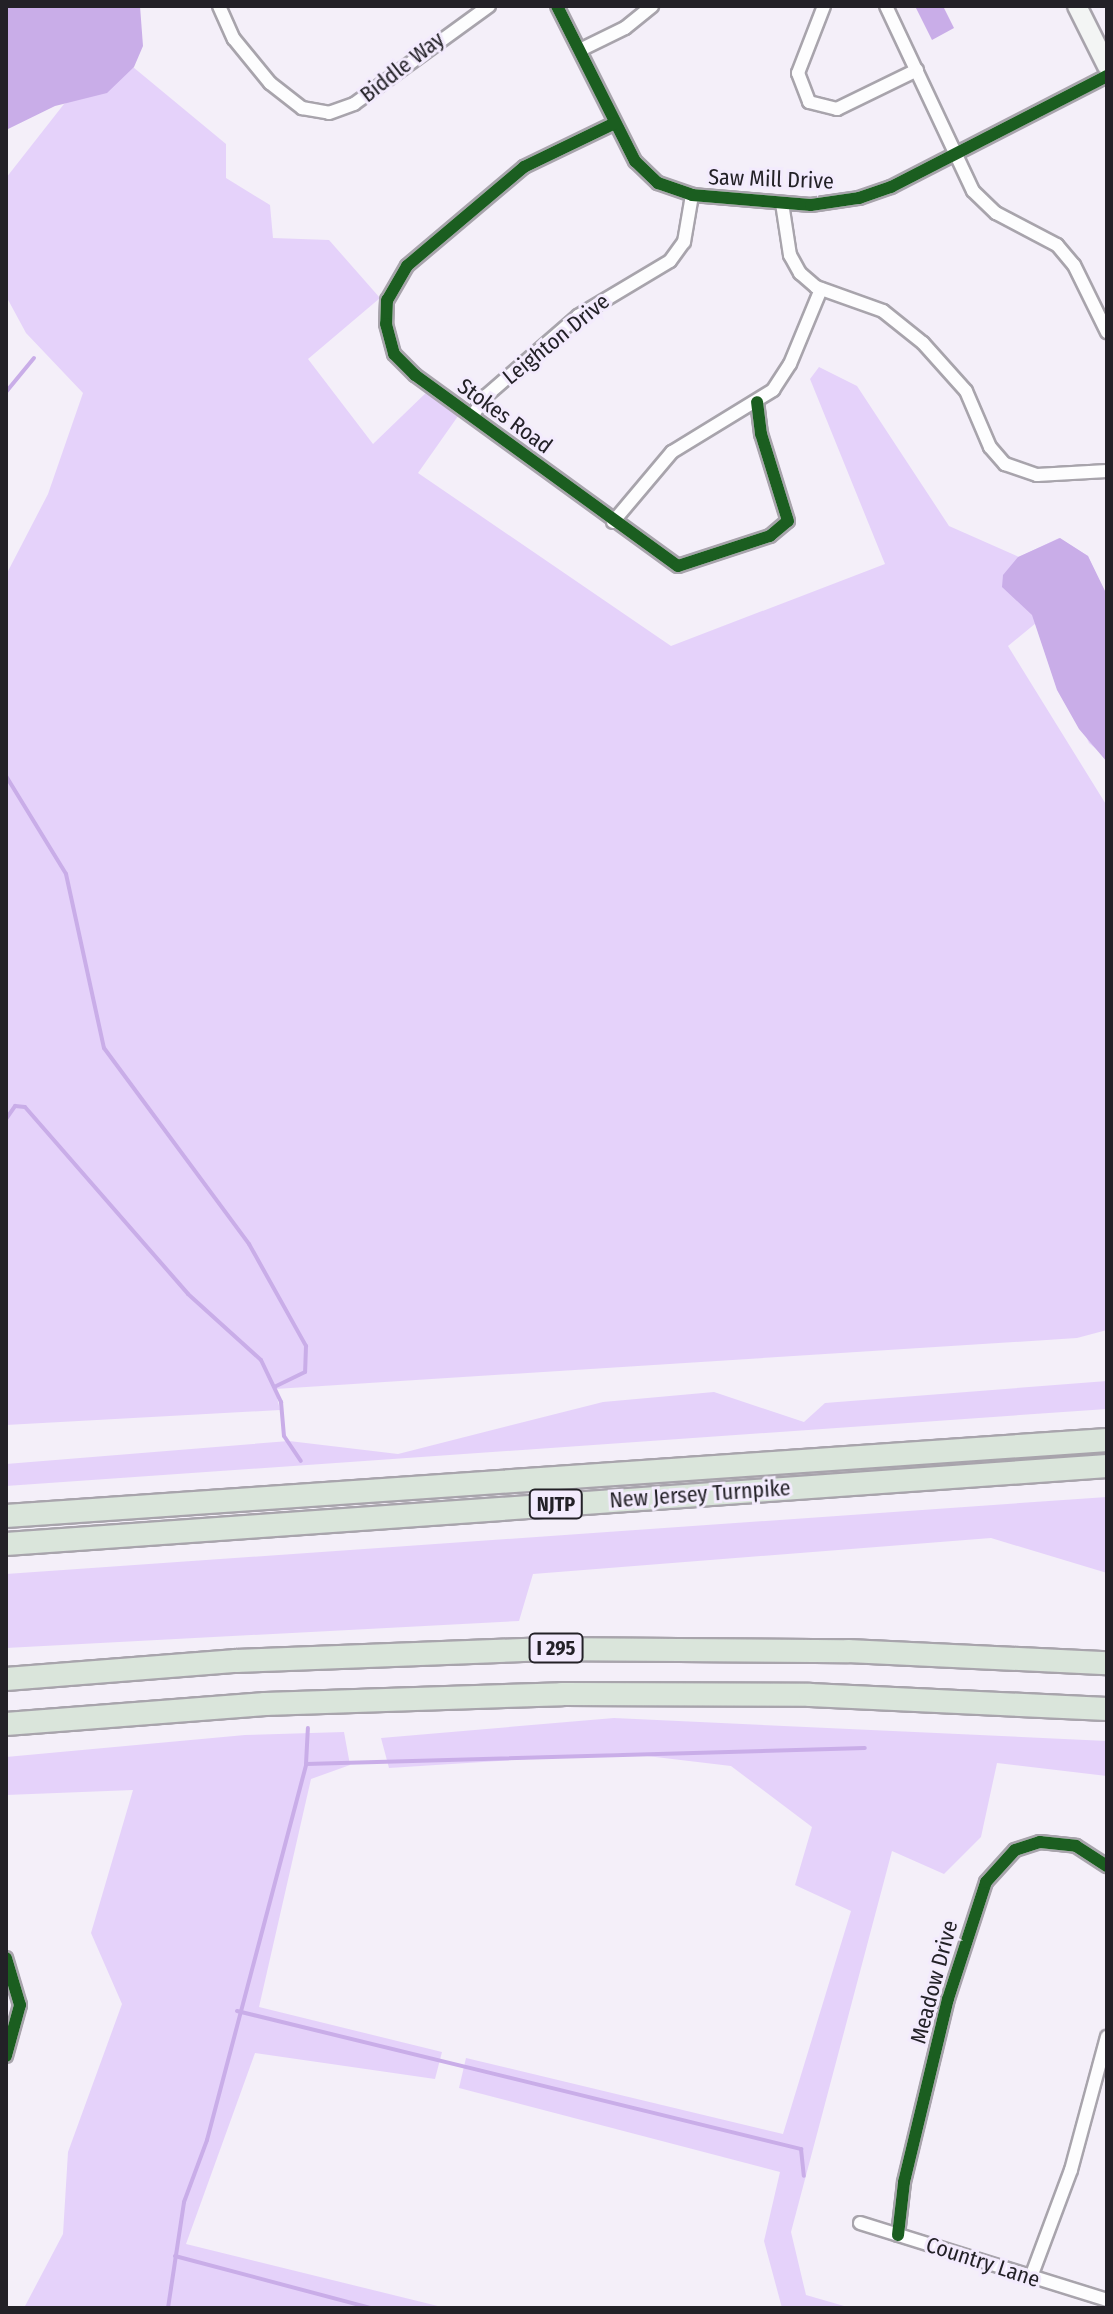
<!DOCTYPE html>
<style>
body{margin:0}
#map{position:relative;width:1113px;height:2314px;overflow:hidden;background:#f4eff9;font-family:"Fira Sans Condensed",sans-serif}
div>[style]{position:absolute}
.green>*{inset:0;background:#e5d2fa}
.water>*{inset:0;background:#c9ade8}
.stream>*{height:4px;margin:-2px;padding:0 2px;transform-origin:2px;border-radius:2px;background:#c9ade8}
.roads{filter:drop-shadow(2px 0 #a8a4ac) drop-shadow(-2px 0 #a8a4ac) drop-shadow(0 2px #a8a4ac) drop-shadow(0 -2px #a8a4ac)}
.street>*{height:12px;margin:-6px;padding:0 6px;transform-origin:6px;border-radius:6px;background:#fdfdfe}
.secondary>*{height:18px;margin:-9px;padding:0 9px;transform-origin:9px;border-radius:9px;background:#f3f5f4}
.highway>*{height:22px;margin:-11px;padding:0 11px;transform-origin:11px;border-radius:11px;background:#dae5db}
.cycleway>*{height:12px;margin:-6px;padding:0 6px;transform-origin:6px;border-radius:6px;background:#1b5e20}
span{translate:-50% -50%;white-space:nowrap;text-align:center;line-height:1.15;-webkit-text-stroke:6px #f3ebfd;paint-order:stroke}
.shield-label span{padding:2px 6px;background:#f3ebfd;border:2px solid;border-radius:6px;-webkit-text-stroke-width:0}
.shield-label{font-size:20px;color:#232127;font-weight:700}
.street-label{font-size:22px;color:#232127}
.frame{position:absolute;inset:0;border:8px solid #232127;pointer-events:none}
</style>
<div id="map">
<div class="green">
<div style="clip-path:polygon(133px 67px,226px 144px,226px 178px,270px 205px,273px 238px,329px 240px,380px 298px,308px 359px,373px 444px,431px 388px,463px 409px,418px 473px,671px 646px,885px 564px,810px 379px,819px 367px,857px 386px,949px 526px,1019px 557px,1059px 538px,1088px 556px,1107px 598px,1107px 758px,1089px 743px,1036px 623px,1008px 646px,1107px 806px,1107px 1330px,1077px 1338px,275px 1389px,280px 1410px,6px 1425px,6px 575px,48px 494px,83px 393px,26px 333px,6px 296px,6px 178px,64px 104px)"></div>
<div style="clip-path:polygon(1107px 1381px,1107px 1409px,6px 1486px,6px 1464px,289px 1441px,398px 1454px,603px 1402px,714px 1392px,804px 1422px,825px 1403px)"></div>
<div style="clip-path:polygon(1107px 1497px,1107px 1573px,991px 1538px,533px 1574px,519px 1621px,6px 1648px,6px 1574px)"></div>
<div style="clip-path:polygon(614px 1718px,1107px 1741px,1107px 1776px,997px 1763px,981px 1837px,944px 1874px,892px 1851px,791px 2232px,806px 2295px,851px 2308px,782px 2308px,764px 2241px,780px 2172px,459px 2088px,466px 2058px,783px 2134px,851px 1911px,795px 1885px,812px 1827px,731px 1766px,622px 1753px,389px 1768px,381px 1738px)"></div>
<div style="clip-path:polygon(344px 1732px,350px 1765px,311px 1779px,259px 2007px,442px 2052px,435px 2079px,255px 2053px,186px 2244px,446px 2308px,24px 2308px,63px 2234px,68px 2152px,122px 2004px,91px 1933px,133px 1790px,6px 1795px,6px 1757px,245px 1735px)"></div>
</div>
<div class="water">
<div style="clip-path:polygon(6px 6px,140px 6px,143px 46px,134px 67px,107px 93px,55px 106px,6px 130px)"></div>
<div style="clip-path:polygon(915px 6px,943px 6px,954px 28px,932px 40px)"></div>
<div style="clip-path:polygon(1060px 538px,1088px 556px,1107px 595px,1107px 762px,1079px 729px,1057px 690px,1032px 615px,1002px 587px,1003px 575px,1018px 557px)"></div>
</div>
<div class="stream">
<div style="left:6px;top:392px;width:44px;rotate:-50.5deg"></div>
<div style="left:6px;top:776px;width:115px;rotate:58.5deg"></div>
<div style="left:66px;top:874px;width:178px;rotate:77.7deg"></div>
<div style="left:104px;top:1048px;width:244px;rotate:53.5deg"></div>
<div style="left:249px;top:1244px;width:117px;rotate:60.8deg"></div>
<div style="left:306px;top:1346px;width:26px;rotate:92deg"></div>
<div style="left:305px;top:1372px;width:32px;rotate:154deg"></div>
<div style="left:6px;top:1119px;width:16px;rotate:-55deg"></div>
<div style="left:15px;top:1106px;width:10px;rotate:6deg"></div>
<div style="left:25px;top:1107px;width:248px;rotate:48.9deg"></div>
<div style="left:188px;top:1294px;width:98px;rotate:42.1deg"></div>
<div style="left:261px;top:1360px;width:47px;rotate:64.5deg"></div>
<div style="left:281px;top:1402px;width:34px;rotate:85deg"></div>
<div style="left:284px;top:1436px;width:30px;rotate:56deg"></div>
<div style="left:306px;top:1764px;width:559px;rotate:-1.64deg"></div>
<div style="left:237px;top:2011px;width:581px;rotate:13.75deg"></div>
<div style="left:801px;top:2149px;width:27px;rotate:84deg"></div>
<div style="left:175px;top:2256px;width:202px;rotate:14.9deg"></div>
<div style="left:168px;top:2308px;width:107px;rotate:-81.4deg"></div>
<div style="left:184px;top:2202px;width:66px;rotate:-69.6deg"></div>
<div style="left:207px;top:2140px;width:389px;rotate:-75.2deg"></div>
<div style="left:306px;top:1764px;width:36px;rotate:-87deg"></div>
</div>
<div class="roads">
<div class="street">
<div style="left:219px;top:6px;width:36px;rotate:66deg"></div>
<div style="left:234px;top:39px;width:57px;rotate:50.7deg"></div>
<div style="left:270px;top:83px;width:41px;rotate:38deg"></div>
<div style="left:302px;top:108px;width:27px;rotate:10deg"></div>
<div style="left:329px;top:113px;width:27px;rotate:-20deg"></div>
<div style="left:354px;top:104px;width:167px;rotate:-36deg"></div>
<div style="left:557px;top:6px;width:174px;rotate:63.3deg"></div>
<div style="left:635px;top:161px;width:32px;rotate:44deg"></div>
<div style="left:658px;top:183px;width:36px;rotate:19deg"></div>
<div style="left:692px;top:195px;width:119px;rotate:4.8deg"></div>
<div style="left:811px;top:205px;width:49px;rotate:-8.3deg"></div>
<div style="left:859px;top:198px;width:34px;rotate:-19deg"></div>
<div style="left:891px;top:187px;width:243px;rotate:-27.2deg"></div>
<div style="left:824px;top:6px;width:72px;rotate:111.2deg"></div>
<div style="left:798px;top:73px;width:31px;rotate:69deg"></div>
<div style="left:809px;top:102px;width:29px;rotate:14deg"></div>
<div style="left:837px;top:109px;width:89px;rotate:-26deg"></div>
<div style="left:886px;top:6px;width:204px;rotate:64.8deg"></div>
<div style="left:973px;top:191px;width:32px;rotate:44deg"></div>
<div style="left:996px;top:213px;width:69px;rotate:27.7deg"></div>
<div style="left:1057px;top:245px;width:26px;rotate:50deg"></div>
<div style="left:1074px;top:265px;width:75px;rotate:63.8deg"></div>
<div style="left:580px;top:50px;width:50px;rotate:-26.1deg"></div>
<div style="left:625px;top:28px;width:35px;rotate:-39deg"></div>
<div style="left:615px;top:123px;width:101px;rotate:154.2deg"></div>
<div style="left:524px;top:167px;width:153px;rotate:139.8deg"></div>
<div style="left:407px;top:266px;width:39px;rotate:120deg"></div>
<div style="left:387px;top:300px;width:24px;rotate:92deg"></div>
<div style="left:386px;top:324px;width:31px;rotate:75deg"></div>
<div style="left:394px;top:354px;width:30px;rotate:45deg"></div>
<div style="left:415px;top:375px;width:325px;rotate:36deg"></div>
<div style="left:678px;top:566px;width:97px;rotate:-18.1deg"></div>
<div style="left:770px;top:536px;width:23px;rotate:-40deg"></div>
<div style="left:788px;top:521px;width:91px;rotate:-107.2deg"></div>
<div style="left:761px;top:434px;width:32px;rotate:-97deg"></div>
<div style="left:782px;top:203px;width:53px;rotate:81.3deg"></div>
<div style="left:790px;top:255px;width:21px;rotate:61deg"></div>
<div style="left:800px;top:273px;width:21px;rotate:41deg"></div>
<div style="left:816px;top:287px;width:71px;rotate:19.7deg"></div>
<div style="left:883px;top:311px;width:51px;rotate:38.7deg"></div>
<div style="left:923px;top:343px;width:64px;rotate:48.1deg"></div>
<div style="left:966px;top:391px;width:61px;rotate:66.8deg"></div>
<div style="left:990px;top:447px;width:23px;rotate:49deg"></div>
<div style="left:1005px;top:464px;width:34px;rotate:19deg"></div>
<div style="left:1037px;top:475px;width:70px;rotate:-3.3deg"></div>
<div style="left:473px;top:415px;width:23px;rotate:-56deg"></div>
<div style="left:486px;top:396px;width:122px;rotate:-41deg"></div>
<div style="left:578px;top:316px;width:107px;rotate:-30.9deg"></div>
<div style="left:670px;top:261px;width:24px;rotate:-54deg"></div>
<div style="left:684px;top:242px;width:48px;rotate:-80.3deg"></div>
<div style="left:613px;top:522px;width:92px;rotate:-49.9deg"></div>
<div style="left:672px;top:452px;width:119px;rotate:-31.5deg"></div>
<div style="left:773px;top:390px;width:31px;rotate:-57deg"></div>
<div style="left:790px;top:364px;width:81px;rotate:-67.5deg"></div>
<div style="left:6px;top:1958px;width:49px;rotate:73.4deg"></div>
<div style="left:20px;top:2005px;width:53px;rotate:105.4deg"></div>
<div style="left:860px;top:2223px;width:259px;rotate:17.3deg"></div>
<div style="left:898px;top:2235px;width:53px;rotate:-83.5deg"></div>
<div style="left:904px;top:2182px;width:188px;rotate:-76.5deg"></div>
<div style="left:948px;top:1999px;width:123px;rotate:-72deg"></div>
<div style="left:986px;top:1882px;width:43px;rotate:-47.8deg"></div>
<div style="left:1015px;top:1850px;width:26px;rotate:-18deg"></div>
<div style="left:1040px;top:1842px;width:36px;rotate:6deg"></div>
<div style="left:1076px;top:1846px;width:37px;rotate:33deg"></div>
<div style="left:1031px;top:2277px;width:114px;rotate:-69.5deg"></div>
<div style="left:1071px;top:2170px;width:138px;rotate:-74.9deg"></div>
</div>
<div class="secondary">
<div style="left:1077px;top:6px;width:67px;rotate:63.4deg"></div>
</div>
<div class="highway">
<div style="left:6px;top:1516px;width:1104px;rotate:-3.95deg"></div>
<div style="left:6px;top:1544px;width:1104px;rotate:-4.05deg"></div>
<div style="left:6px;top:1679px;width:231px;rotate:-4.5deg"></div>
<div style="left:236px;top:1661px;width:307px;rotate:-2.2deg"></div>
<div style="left:543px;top:1649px;width:305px;rotate:0.4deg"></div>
<div style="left:848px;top:1651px;width:259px;rotate:2.7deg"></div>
<div style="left:6px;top:1724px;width:260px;rotate:-4.4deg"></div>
<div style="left:265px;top:1704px;width:297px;rotate:-1.9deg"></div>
<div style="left:562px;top:1694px;width:248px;rotate:0.2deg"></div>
<div style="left:810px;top:1695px;width:297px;rotate:2.7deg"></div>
</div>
</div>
<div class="cycleway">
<div style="left:557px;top:6px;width:174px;rotate:63.3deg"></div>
<div style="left:635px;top:161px;width:32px;rotate:44deg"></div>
<div style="left:658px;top:183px;width:36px;rotate:19deg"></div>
<div style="left:692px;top:195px;width:119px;rotate:4.8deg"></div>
<div style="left:811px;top:205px;width:49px;rotate:-8.3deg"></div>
<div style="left:859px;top:198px;width:34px;rotate:-19deg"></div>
<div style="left:891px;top:187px;width:243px;rotate:-27.2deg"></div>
<div style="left:615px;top:123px;width:101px;rotate:154.2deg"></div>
<div style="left:524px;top:167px;width:153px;rotate:139.8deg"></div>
<div style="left:407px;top:266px;width:39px;rotate:120deg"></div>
<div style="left:387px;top:300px;width:24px;rotate:92deg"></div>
<div style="left:386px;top:324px;width:31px;rotate:75deg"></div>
<div style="left:394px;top:354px;width:30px;rotate:45deg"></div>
<div style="left:415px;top:375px;width:325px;rotate:36deg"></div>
<div style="left:678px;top:566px;width:97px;rotate:-18.1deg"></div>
<div style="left:770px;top:536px;width:23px;rotate:-40deg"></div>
<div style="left:788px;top:521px;width:91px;rotate:-107.2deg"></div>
<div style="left:761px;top:434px;width:32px;rotate:-97deg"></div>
<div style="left:6px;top:1958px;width:49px;rotate:73.4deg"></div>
<div style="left:20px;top:2005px;width:53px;rotate:105.4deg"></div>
<div style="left:898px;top:2235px;width:53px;rotate:-83.5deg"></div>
<div style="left:904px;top:2182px;width:188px;rotate:-76.5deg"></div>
<div style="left:948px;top:1999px;width:123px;rotate:-72deg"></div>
<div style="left:986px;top:1882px;width:43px;rotate:-47.8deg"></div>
<div style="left:1015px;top:1850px;width:26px;rotate:-18deg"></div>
<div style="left:1040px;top:1842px;width:36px;rotate:6deg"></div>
<div style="left:1076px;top:1846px;width:37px;rotate:33deg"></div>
</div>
<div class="shield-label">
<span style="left:556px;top:1504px">NJTP</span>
<span style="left:556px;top:1648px">I 295</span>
</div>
<div class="street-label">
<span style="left:402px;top:67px;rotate:-38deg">Biddle Way</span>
<span style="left:771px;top:179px;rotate:2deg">Saw Mill Drive</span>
<span style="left:556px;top:339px;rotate:-39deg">Leighton Drive</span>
<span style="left:505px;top:416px;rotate:36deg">Stokes Road</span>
<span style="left:700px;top:1494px;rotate:-4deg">New Jersey Turnpike</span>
<span style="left:934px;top:1982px;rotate:-75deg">Meadow Drive</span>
<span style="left:983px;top:2262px;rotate:18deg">Country Lane</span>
</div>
<div class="frame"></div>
</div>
